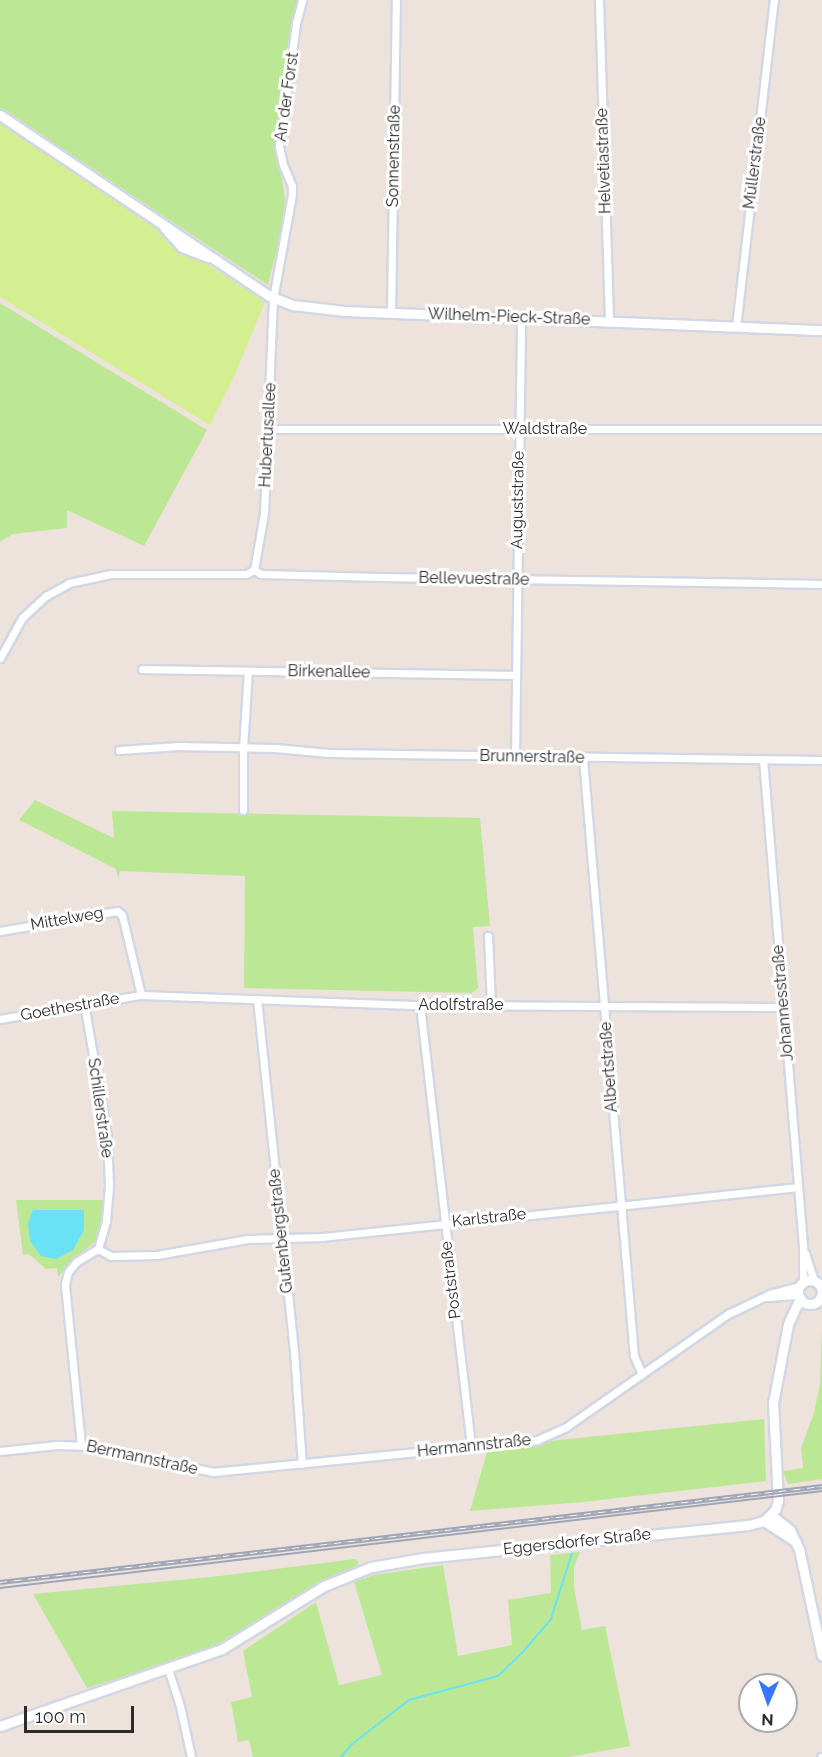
<!DOCTYPE html>
<meta charset="utf-8">
<style>
body{margin:0}
#map{position:relative;width:822px;height:1757px;overflow:hidden;background:#ede3dc;font-family:Raleway,sans-serif}
div>[style]{position:absolute}
.green>*{inset:0;background:#bce795}
.pitch>*{inset:0;background:#d3ef91}
.water>*{inset:0;background:#69e2f5}
.stream>*{height:2px;margin:-1px;padding:0 1px;transform-origin:1px;border-radius:1px;background:#69e2f5}
.roads{filter:drop-shadow(2px 0 #d1d7e4) drop-shadow(-2px 0 #d1d7e4) drop-shadow(0 2px #d1d7e4) drop-shadow(0 -2px #d1d7e4)}
.street>*{height:7px;margin:-3.5px;padding:0 3.5px;transform-origin:3.5px;border-radius:3.5px;background:#fff}
.secondary>*{height:9px;margin:-4.5px;padding:0 4.5px;transform-origin:4.5px;border-radius:4.5px;background:#fff}
.secondary>.ring{margin:-4.5px;padding:0;box-sizing:content-box;background:none;border:9px solid #fff;border-radius:50%}
.tram>*{height:1.5px;margin:-0.75px;padding:0 0.75px;transform-origin:0.75px;border-radius:0.75px;background:#9ea5b6}
.rail>*{height:4.5px;margin-top:-2.25px;transform-origin:0;background:repeating-linear-gradient(90deg,#fff 0 7px,#9ea5b6 0 14px);box-sizing:border-box;border-block:2px solid #9ea5b6}
span{translate:-50% -50%;white-space:nowrap;text-align:center;line-height:1.15;-webkit-text-stroke:6px #fff;paint-order:stroke}
.street-label{font-size:16px;color:#2b2b2b}
.north{position:absolute;left:738px;top:1673px;width:60px;height:60px;box-sizing:border-box;background:#fff;border:2px solid #aaa;border-radius:50%;rotate:182deg;font-size:16px;font-weight:700;line-height:24px;text-align:center;color:#2b2b2b}
.north::after{content:'';display:block;margin:auto;width:21px;height:27px;background:#3777ff;clip-path:polygon(50% 0,100% 100%,50% 72%,0 100%)}
.scale{position:absolute;left:24px;top:1706px;width:110px;height:27px;box-sizing:border-box;border:3px solid #2b2b2b;border-top:0;padding-left:8px;font-size:18px;line-height:21px;white-space:nowrap;color:#2b2b2b;-webkit-text-stroke:4px #fff;paint-order:stroke}
</style>
<div id="map">
<div class="green">
<div style="clip-path:polygon(0 0,299px 0,276px 146px,285px 198px,283px 225px,268px 285px,0 108px)"></div>
<div style="clip-path:polygon(0 303px,207px 430px,144px 546px,67px 510px,67px 528px,13px 534px,0 542px)"></div>
<div style="clip-path:polygon(35px 800px,114px 838px,112px 811px,480px 818px,490px 926px,473px 927px,478px 988px,472px 993px,244px 988px,245px 876px,120px 871px,118px 878px,116px 869px,19px 820px)"></div>
<div style="clip-path:polygon(16px 1200px,103px 1200px,102px 1221px,95px 1242px,71px 1261px,58px 1277px,57px 1268px,46px 1269px,29px 1254px,23px 1255px)"></div>
<div style="clip-path:polygon(822px 1327px,822px 1479px,788px 1484px,783px 1471px,803px 1468px,801px 1448px,814px 1413px,820px 1384px)"></div>
<div style="clip-path:polygon(764px 1419px,766px 1481px,583px 1502px,470px 1511px,487px 1452px,531px 1447px,549px 1441px)"></div>
<div style="clip-path:polygon(580px 1552px,574px 1567px,574px 1587px,582px 1630px,605px 1626px,630px 1746px,569px 1757px,253px 1757px,249px 1740px,238px 1742px,231px 1702px,252px 1697px,243px 1651px,316px 1602px,339px 1685px,382px 1675px,354px 1582px,374px 1575px,443px 1565px,458px 1656px,512px 1645px,508px 1600px,551px 1593px,550px 1555px)"></div>
<div style="clip-path:polygon(355px 1559px,358px 1561px,357px 1567px,328px 1580px,232px 1640px,208px 1651px,87px 1688px,33px 1594px,220px 1576px)"></div>
</div>
<div class="pitch">
<div style="clip-path:polygon(0 122px,161px 232px,171px 244px,191px 258px,205px 262px,265px 302px,234px 377px,210px 425px,0 297px)"></div>
</div>
<div class="water">
<div style="clip-path:polygon(33px 1210px,84px 1210px,84px 1230px,73px 1250px,56px 1259px,41px 1256px,30px 1241px,28px 1223px)"></div>
</div>
<div class="stream">
<div style="left:341px;top:1757px;width:16px;rotate:-50deg"></div>
<div style="left:351px;top:1745px;width:73px;rotate:-37.8deg"></div>
<div style="left:409px;top:1700px;width:92px;rotate:-15.1deg"></div>
<div style="left:498px;top:1676px;width:33px;rotate:-44deg"></div>
<div style="left:522px;top:1653px;width:45px;rotate:-49.5deg"></div>
<div style="left:551px;top:1619px;width:69px;rotate:-72.3deg"></div>
</div>
<div class="roads">
<div class="street">
<div style="left:599px;top:0;width:321px;rotate:88.2deg"></div>
<div style="left:391px;top:313px;width:313px;rotate:-89.1deg"></div>
<div style="left:736px;top:327px;width:329px;rotate:-83.4deg"></div>
<div style="left:267px;top:429px;width:555px"></div>
<div style="left:254px;top:570px;width:58px;rotate:-80deg"></div>
<div style="left:264px;top:513px;width:214px;rotate:-87.6deg"></div>
<div style="left:273px;top:299px;width:107px;rotate:-79.7deg"></div>
<div style="left:292px;top:194px;width:8px;rotate:-90deg"></div>
<div style="left:292px;top:186px;width:23px;rotate:-113deg"></div>
<div style="left:283px;top:165px;width:19px;rotate:-102deg"></div>
<div style="left:279px;top:146px;width:124px;rotate:-82.1deg"></div>
<div style="left:296px;top:23px;width:24px;rotate:-75deg"></div>
<div style="left:254px;top:570px;width:8px;rotate:30deg"></div>
<div style="left:261px;top:574px;width:119px;rotate:1.4deg"></div>
<div style="left:380px;top:577px;width:442px;rotate:0.9deg"></div>
<div style="left:0;top:658px;width:46px;rotate:-61.2deg"></div>
<div style="left:22px;top:618px;width:33px;rotate:-43deg"></div>
<div style="left:46px;top:596px;width:26px;rotate:-29deg"></div>
<div style="left:69px;top:583px;width:43px;rotate:-12.1deg"></div>
<div style="left:111px;top:574px;width:135px"></div>
<div style="left:246px;top:574px;width:9px;rotate:-27deg"></div>
<div style="left:142px;top:669px;width:373px;rotate:0.9deg"></div>
<div style="left:119px;top:750px;width:60px;rotate:-3.8deg"></div>
<div style="left:179px;top:746px;width:96px;rotate:1.2deg"></div>
<div style="left:275px;top:748px;width:54px;rotate:5.3deg"></div>
<div style="left:329px;top:753px;width:493px;rotate:0.8deg"></div>
<div style="left:515px;top:755px;width:437px;rotate:-89.2deg"></div>
<div style="left:583px;top:758px;width:600px;rotate:85.13deg"></div>
<div style="left:634px;top:1356px;width:20px;rotate:66deg"></div>
<div style="left:763px;top:759px;width:491px;rotate:85.3deg"></div>
<div style="left:803px;top:1248px;width:34px;rotate:90deg"></div>
<div style="left:243px;top:810px;width:62px;rotate:-90deg"></div>
<div style="left:243px;top:748px;width:77px;rotate:-86.3deg"></div>
<div style="left:0;top:931px;width:119px;rotate:-9.7deg"></div>
<div style="left:117px;top:911px;width:6px;rotate:39deg"></div>
<div style="left:122px;top:915px;width:82px;rotate:76.6deg"></div>
<div style="left:488px;top:936px;width:69px;rotate:87.5deg"></div>
<div style="left:257px;top:999px;width:354px;rotate:84deg"></div>
<div style="left:294px;top:1351px;width:113px;rotate:86deg"></div>
<div style="left:420px;top:1005px;width:444px;rotate:83.4deg"></div>
<div style="left:0;top:1019px;width:143px;rotate:-9.7deg"></div>
<div style="left:141px;top:995px;width:279px;rotate:2.1deg"></div>
<div style="left:420px;top:1005px;width:363px;rotate:0.3deg"></div>
<div style="left:98px;top:1249px;width:15px;rotate:28deg"></div>
<div style="left:111px;top:1256px;width:46px;rotate:-1.2deg"></div>
<div style="left:157px;top:1255px;width:92px;rotate:-10deg"></div>
<div style="left:248px;top:1239px;width:74px;rotate:-1.5deg"></div>
<div style="left:322px;top:1237px;width:478px;rotate:-6deg"></div>
<div style="left:805px;top:1253px;width:28px;rotate:72deg"></div>
<div style="left:767px;top:1297px;width:31px;rotate:-4deg"></div>
<div style="left:81px;top:1445px;width:162px;rotate:-95.7deg"></div>
<div style="left:65px;top:1284px;width:12px;rotate:-76deg"></div>
<div style="left:68px;top:1272px;width:13px;rotate:-51deg"></div>
<div style="left:76px;top:1262px;width:26px;rotate:-31deg"></div>
<div style="left:98px;top:1249px;width:29px;rotate:-74deg"></div>
<div style="left:106px;top:1221px;width:36px;rotate:-85deg"></div>
<div style="left:109px;top:1185px;width:50px;rotate:-92.3deg"></div>
<div style="left:107px;top:1135px;width:134px;rotate:-99.9deg"></div>
<div style="left:0;top:1451px;width:57px;rotate:-6deg"></div>
<div style="left:57px;top:1445px;width:32px;rotate:2deg"></div>
<div style="left:89px;top:1446px;width:127px;rotate:11.8deg"></div>
<div style="left:213px;top:1472px;width:326px;rotate:-5.6deg"></div>
<div style="left:537px;top:1440px;width:32px;rotate:-24deg"></div>
<div style="left:566px;top:1427px;width:198px;rotate:-34.9deg"></div>
<div style="left:728px;top:1314px;width:47px;rotate:-25.5deg"></div>
<div style="left:770px;top:1294px;width:30px;rotate:-15deg"></div>
<div style="left:168px;top:1669px;width:39px;rotate:72deg"></div>
<div style="left:180px;top:1706px;width:52px;rotate:77.8deg"></div>
<div style="left:821px;top:1757px;width:1px"></div>
</div>
<div class="secondary">
<div style="left:0;top:115px;width:324px;rotate:33.9deg"></div>
<div style="left:269px;top:296px;width:26px;rotate:21deg"></div>
<div style="left:293px;top:305px;width:52px;rotate:6.6deg"></div>
<div style="left:345px;top:311px;width:477px;rotate:2.3deg"></div>
<div style="left:164px;top:227px;width:27px;rotate:48deg"></div>
<div style="left:182px;top:247px;width:28px;rotate:21deg"></div>
<div class="ring" style="left:798px;top:1280px;width:15px;height:15px"></div>
<div style="left:771px;top:1515px;width:24px;rotate:38deg"></div>
<div style="left:790px;top:1530px;width:21px;rotate:65deg"></div>
<div style="left:799px;top:1549px;width:109px;rotate:77.9deg"></div>
<div style="left:764px;top:1521px;width:38px;rotate:33deg"></div>
<div style="left:0;top:1726px;width:235px;rotate:-19.1deg"></div>
<div style="left:222px;top:1649px;width:120px;rotate:-31.7deg"></div>
<div style="left:324px;top:1586px;width:51px;rotate:-22deg"></div>
<div style="left:371px;top:1567px;width:53px;rotate:-9.8deg"></div>
<div style="left:423px;top:1558px;width:327px;rotate:-5.8deg"></div>
<div style="left:748px;top:1525px;width:16px;rotate:-14deg"></div>
<div style="left:764px;top:1521px;width:16px;rotate:-45deg"></div>
<div style="left:775px;top:1510px;width:9px;rotate:-72deg"></div>
<div style="left:778px;top:1501px;width:98px;rotate:-92.9deg"></div>
<div style="left:773px;top:1403px;width:80px;rotate:-79.2deg"></div>
<div style="left:788px;top:1324px;width:29px;rotate:-65deg"></div>
</div>
</div>
<div class="tram">
<div style="left:0;top:1588px;width:828px;rotate:-6.73deg"></div>
</div>
<div class="rail">
<div style="left:0;top:1582px;width:828px;rotate:-6.66deg"></div>
</div>
<div class="street-label">
<span style="left:287px;top:97px;rotate:-82deg">An der Forst</span>
<span style="left:394px;top:156px;rotate:-89deg">Sonnenstraße</span>
<span style="left:604px;top:161px;rotate:-92deg">Helvetiastraße</span>
<span style="left:755px;top:163px;rotate:-83deg">Müllerstraße</span>
<span style="left:509px;top:317px;rotate:2deg">Wilhelm-Pieck-Straße</span>
<span style="left:545px;top:429px">Waldstraße</span>
<span style="left:268px;top:435px;rotate:-87deg">Hubertusallee</span>
<span style="left:518px;top:500px;rotate:-89deg">Auguststraße</span>
<span style="left:474px;top:579px;rotate:1deg">Bellevuestraße</span>
<span style="left:329px;top:672px;rotate:1deg">Birkenallee</span>
<span style="left:532px;top:757px;rotate:1deg">Brunnerstraße</span>
<span style="left:67px;top:919px;rotate:-10deg">Mittelweg</span>
<span style="left:783px;top:1003px;rotate:-95deg">Johannesstraße</span>
<span style="left:461px;top:1005px">Adolfstraße</span>
<span style="left:70px;top:1007px;rotate:-10deg">Goethestraße</span>
<span style="left:609px;top:1067px;rotate:-94deg">Albertstraße</span>
<span style="left:100px;top:1108px;rotate:82deg">Schillerstraße</span>
<span style="left:489px;top:1218px;rotate:-6deg">Karlstraße</span>
<span style="left:281px;top:1231px;rotate:-96deg">Gutenbergstraße</span>
<span style="left:451px;top:1280px;rotate:-97deg">Poststraße</span>
<span style="left:474px;top:1446px;rotate:-6deg">Hermannstraße</span>
<span style="left:142px;top:1458px;rotate:12deg">Bermannstraße</span>
<span style="left:577px;top:1542px;rotate:-6deg">Eggersdorfer Straße</span>
</div>
<div class="north">N</div>
<div class="scale">100 m</div>
</div>
